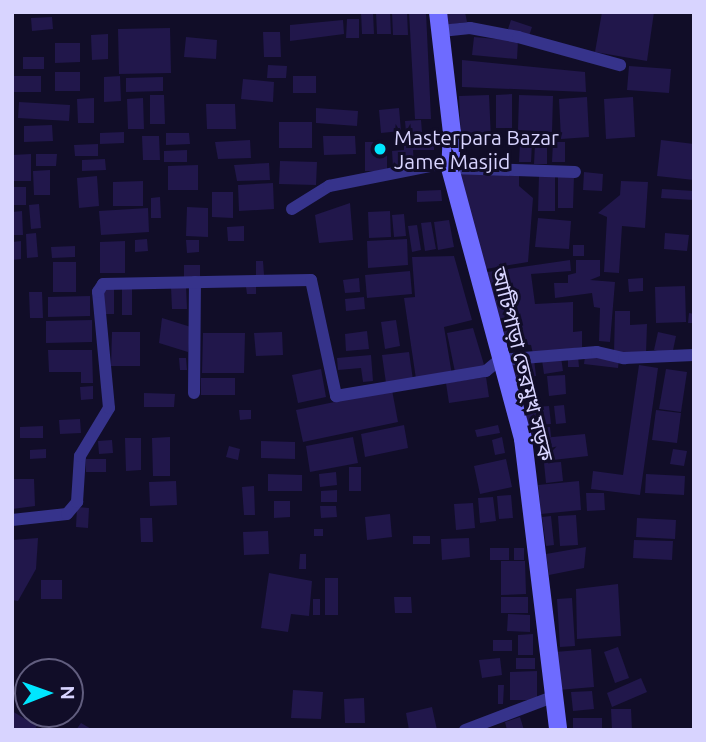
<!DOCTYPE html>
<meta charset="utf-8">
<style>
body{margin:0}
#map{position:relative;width:706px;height:742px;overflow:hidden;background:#110d28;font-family:Ubuntu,"Noto Sans Bengali",sans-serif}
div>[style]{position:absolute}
.building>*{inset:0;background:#21174b}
.street>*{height:12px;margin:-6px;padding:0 6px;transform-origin:6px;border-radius:6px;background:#36338b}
.secondary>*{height:18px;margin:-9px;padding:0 9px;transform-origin:9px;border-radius:9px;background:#6e6bff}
.dots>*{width:19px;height:19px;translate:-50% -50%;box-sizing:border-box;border:4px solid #110d28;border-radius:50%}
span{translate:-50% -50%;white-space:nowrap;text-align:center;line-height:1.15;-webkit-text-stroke:6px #110d28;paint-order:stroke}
.poi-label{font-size:21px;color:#d8d4ff}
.left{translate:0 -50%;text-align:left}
.street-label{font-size:21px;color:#d8d4ff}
.frame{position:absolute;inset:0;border:14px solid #d8d4ff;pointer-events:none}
.north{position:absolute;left:14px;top:658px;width:70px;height:70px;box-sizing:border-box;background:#110d28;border:2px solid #615d7e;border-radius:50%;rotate:89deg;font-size:19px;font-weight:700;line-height:28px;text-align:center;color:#d8d4ff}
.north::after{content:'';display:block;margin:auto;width:24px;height:32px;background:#00e6ff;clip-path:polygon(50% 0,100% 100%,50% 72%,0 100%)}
</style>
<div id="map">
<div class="building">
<div style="clip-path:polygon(361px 12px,373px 12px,374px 34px,362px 34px)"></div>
<div style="clip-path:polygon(376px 12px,390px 12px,391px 34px,377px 34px)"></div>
<div style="clip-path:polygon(392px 12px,407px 12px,408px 35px,393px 35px)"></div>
<div style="clip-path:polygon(409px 12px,426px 12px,431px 119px,415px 119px)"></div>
<div style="clip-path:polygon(444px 12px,465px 12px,467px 22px,446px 25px)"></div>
<div style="clip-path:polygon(602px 12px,654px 12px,647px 61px,595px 52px)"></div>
<div style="clip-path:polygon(52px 17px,53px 29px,32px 31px,31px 18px)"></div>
<div style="clip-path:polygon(347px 19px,359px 19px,359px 38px,346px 38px)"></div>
<div style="clip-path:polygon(343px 20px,344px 34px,290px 41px,290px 25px)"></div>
<div style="clip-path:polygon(511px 20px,532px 27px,529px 36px,508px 29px)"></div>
<div style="clip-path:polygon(170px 28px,171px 73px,119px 74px,118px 29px)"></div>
<div style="clip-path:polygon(263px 32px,280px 32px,281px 57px,264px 57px)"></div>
<div style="clip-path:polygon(108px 34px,108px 59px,92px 60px,91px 35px)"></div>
<div style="clip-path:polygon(186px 37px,217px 40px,216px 59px,184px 57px)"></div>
<div style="clip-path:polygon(474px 37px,518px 41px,517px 59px,472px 55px)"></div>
<div style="clip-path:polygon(55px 43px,80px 43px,80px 62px,55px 63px)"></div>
<div style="clip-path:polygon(23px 57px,44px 57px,44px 69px,23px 69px)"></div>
<div style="clip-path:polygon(462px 60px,585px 72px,586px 92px,462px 87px)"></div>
<div style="clip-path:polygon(268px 65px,287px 66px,286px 78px,267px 78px)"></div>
<div style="clip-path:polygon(629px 66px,671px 69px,669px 93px,627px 90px)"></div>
<div style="clip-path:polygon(55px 72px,80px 72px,80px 91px,55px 91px)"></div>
<div style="clip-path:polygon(12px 76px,41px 76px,41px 92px,12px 92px)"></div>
<div style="clip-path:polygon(120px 76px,121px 101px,104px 102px,104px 77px)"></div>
<div style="clip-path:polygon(293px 76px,316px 76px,316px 93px,293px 93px)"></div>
<div style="clip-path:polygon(163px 77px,163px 91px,126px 92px,126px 78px)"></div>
<div style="clip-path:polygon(243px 79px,274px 82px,273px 102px,241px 99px)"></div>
<div style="clip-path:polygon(512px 94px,512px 128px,496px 128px,496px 95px)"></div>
<div style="clip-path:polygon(150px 95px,164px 95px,165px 124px,150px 124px)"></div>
<div style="clip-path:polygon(489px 95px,491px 139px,461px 140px,459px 96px)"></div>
<div style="clip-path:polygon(519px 95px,553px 96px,552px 132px,518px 130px)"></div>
<div style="clip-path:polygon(587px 97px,589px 137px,561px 139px,559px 99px)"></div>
<div style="clip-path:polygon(633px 97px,635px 137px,606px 139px,604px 99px)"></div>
<div style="clip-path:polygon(94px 98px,94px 123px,78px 123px,77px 99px)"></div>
<div style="clip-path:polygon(143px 98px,144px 129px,128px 129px,127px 99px)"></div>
<div style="clip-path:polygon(19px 102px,70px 105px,69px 121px,18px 118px)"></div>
<div style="clip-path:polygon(206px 104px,235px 104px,236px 129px,207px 129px)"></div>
<div style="clip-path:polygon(316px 108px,358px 111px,357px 126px,316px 123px)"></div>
<div style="clip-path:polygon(399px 108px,401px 131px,381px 133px,379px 110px)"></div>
<div style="clip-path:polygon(421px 120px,422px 132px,406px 132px,405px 121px)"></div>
<div style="clip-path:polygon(279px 122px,312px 122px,312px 148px,279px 148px)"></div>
<div style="clip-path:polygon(52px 125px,53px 141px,24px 142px,24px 126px)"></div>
<div style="clip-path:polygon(124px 132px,124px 143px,100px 144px,100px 133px)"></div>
<div style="clip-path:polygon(166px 133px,189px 133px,190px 144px,166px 145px)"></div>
<div style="clip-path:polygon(142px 136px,159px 136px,160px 160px,143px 160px)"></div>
<div style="clip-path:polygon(323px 136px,355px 136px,356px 154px,324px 155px)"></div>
<div style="clip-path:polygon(404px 136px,434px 136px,434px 150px,413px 150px,414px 166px,393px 167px,392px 151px,404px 150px)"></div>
<div style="clip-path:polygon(250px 140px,251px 158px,218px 159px,215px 142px)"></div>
<div style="clip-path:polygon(661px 140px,694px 144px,694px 180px,657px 176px)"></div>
<div style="clip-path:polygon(365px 142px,387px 142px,387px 171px,365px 171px)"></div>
<div style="clip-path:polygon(520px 142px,532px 143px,531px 162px,519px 162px)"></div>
<div style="clip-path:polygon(553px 142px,565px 142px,565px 162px,552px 162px)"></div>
<div style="clip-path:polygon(98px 144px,98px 156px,75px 156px,74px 145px)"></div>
<div style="clip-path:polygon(535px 144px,547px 145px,547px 164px,534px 164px)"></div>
<div style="clip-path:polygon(187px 150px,187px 162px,164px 162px,164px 151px)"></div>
<div style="clip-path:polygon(31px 154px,31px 181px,12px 181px,12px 155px)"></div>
<div style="clip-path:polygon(36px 154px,57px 154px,56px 166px,36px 166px)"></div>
<div style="clip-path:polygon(105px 159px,106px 170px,82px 171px,82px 160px)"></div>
<div style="clip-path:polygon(280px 161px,317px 162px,316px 185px,279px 184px)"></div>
<div style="clip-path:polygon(269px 163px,270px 180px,237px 181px,234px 165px)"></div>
<div style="clip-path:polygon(198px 165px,198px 190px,168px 190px,168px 166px)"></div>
<div style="clip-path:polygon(50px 170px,50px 195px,34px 195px,33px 171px)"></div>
<div style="clip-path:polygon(453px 170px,519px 173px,519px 186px,533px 198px,528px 262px,479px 270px)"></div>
<div style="clip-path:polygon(584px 172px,603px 174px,602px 191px,583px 190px)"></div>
<div style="clip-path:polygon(558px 174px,574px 175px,573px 208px,558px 208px)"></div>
<div style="clip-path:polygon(539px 175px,555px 176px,555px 211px,538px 211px)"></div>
<div style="clip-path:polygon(97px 176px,99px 206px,79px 208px,77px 178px)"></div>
<div style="clip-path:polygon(143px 181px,143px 206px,113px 206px,113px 182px)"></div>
<div style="clip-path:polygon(621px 181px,648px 182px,645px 228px,622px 226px,619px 273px,604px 272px,607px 217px,598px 213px,620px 195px)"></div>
<div style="clip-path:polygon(273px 183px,274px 209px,239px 211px,238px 185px)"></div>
<div style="clip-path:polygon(12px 187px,26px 187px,26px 205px,12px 205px)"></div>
<div style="clip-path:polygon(662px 189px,694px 191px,694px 200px,661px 198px)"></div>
<div style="clip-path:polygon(441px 190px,442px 201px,417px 202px,417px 191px)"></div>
<div style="clip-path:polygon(212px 192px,233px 192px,233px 218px,212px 217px)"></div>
<div style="clip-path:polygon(160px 197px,161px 218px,151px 218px,151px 198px)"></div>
<div style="clip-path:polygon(350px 203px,353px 240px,319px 243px,315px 215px)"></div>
<div style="clip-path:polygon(39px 204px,41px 228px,31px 229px,29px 205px)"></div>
<div style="clip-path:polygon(187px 207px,208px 208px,208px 237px,186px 236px)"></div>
<div style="clip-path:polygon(148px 208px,149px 232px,101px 235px,99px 211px)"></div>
<div style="clip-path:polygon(22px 211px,23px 235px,12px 235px,12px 212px)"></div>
<div style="clip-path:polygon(390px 211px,391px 237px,369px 238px,368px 212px)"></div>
<div style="clip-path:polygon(404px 214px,406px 236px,394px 237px,392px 215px)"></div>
<div style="clip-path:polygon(538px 218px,571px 221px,569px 249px,535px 247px)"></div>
<div style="clip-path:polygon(449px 220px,454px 247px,438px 250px,434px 222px)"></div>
<div style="clip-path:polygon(431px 222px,436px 249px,425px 251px,421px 223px)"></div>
<div style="clip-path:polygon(417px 225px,421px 250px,412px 252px,408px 226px)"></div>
<div style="clip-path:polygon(244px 226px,244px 241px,228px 241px,227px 227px)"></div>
<div style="clip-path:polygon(36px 233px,38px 257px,27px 258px,26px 234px)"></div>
<div style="clip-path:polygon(665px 233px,689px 235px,687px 251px,664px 249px)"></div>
<div style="clip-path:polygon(147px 239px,148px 251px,135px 252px,135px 240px)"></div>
<div style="clip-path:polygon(407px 239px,408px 265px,368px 268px,367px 241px)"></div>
<div style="clip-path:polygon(186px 240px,199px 240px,199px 252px,187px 253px)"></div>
<div style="clip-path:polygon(21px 241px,21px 259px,12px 260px,12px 242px)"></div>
<div style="clip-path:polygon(125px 241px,125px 273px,100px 273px,100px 242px)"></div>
<div style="clip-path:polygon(573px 245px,584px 245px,584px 256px,573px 256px)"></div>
<div style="clip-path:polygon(75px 246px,75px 257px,52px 258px,51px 247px)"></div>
<div style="clip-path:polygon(454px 256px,472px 320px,444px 327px,452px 375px,416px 379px,404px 298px,415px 297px,412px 257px)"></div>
<div style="clip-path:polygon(570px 260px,571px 271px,531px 274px,535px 304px,573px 302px,573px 332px,582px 331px,582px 347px,533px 354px,531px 345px,497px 342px,480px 273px)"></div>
<div style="clip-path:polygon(576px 260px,600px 260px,600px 276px,590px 280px,615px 282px,610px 342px,599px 341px,600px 308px,594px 307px,592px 293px,555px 298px,554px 283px,568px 283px,568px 275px,576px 273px)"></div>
<div style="clip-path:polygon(256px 261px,263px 261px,264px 275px,256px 275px)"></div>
<div style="clip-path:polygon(53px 262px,76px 262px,76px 292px,53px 292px)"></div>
<div style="clip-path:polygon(184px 265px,200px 265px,200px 279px,184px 280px)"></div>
<div style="clip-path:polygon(410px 271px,412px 294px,367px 298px,365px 275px)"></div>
<div style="clip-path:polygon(359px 278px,360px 292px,345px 293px,343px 280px)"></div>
<div style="clip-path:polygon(643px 278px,643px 291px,629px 292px,628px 279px)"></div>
<div style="clip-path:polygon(186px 286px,187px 309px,172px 309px,171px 287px)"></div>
<div style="clip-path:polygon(256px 286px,256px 294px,247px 294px,246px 287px)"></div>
<div style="clip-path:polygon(685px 286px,686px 322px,656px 323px,655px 287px)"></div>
<div style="clip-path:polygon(104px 288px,114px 288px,114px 314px,104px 314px)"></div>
<div style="clip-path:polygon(122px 289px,132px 289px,132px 315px,122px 315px)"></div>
<div style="clip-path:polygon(29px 292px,42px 292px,43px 318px,30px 318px)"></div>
<div style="clip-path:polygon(90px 296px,90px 316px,48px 317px,48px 297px)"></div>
<div style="clip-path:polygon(364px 297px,365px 309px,346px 311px,345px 299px)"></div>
<div style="clip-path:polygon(615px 311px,630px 311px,630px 325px,647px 324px,646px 354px,614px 353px)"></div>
<div style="clip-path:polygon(689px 313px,694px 314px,694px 323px,688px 323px)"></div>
<div style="clip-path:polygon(162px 318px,191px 327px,188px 352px,159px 343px)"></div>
<div style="clip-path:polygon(92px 320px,92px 342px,46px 343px,46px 321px)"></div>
<div style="clip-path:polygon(396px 320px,400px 346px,385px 349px,381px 322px)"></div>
<div style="clip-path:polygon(473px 328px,485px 368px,455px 372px,447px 333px)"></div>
<div style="clip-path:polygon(367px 331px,369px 349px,346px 351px,345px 334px)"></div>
<div style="clip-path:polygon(112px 332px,140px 332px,140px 366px,111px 366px)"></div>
<div style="clip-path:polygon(282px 332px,283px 355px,256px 356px,254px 333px)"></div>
<div style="clip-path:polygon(658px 332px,676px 336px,672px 355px,654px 350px)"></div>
<div style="clip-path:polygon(203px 333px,245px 333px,244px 373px,202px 373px)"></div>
<div style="clip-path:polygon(48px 350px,92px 350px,93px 383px,81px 383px,81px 372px,49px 372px)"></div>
<div style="clip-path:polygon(409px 352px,413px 380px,386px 383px,382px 355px)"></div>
<div style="clip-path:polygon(371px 355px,373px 381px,363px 382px,361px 368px,338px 370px,337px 358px)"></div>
<div style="clip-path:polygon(568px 356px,578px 356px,579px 367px,568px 367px)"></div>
<div style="clip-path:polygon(585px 356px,619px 359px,618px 368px,584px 364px)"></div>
<div style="clip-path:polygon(561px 357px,563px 371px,544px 374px,542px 360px)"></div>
<div style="clip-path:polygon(179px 358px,186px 358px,187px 370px,180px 370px)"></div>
<div style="clip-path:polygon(534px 359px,536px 376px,510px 379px,508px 362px)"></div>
<div style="clip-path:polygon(639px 365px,658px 368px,640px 495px,591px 489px,593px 471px,623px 475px)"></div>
<div style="clip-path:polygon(321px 369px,326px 397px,298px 403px,292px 375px)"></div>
<div style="clip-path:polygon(666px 369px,687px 372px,681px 412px,659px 409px)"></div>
<div style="clip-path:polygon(565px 375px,566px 394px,549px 396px,547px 376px)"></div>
<div style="clip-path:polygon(486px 377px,489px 397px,449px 403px,446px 383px)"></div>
<div style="clip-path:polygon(201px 378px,235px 378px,235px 395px,201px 395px)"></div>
<div style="clip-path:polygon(93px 386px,93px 399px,81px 400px,80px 387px)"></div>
<div style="clip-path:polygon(392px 390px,398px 422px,303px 442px,296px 410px)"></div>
<div style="clip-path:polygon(144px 393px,175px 394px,174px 407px,144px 407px)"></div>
<div style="clip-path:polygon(564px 405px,566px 423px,556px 424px,554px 406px)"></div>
<div style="clip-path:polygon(549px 406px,551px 424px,524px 426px,523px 408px)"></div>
<div style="clip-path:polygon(239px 410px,251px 410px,251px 419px,240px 420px)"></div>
<div style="clip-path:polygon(656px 410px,681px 413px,677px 443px,652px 440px)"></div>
<div style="clip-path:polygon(80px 419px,81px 433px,60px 434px,59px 420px)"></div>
<div style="clip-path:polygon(404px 425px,408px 448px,365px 457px,361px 434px)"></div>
<div style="clip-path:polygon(498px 425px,500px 433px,477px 437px,475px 430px)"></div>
<div style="clip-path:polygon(43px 426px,43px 438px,20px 438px,20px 427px)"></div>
<div style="clip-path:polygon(550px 427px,551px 437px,528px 438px,527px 428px)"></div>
<div style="clip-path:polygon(585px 434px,588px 456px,544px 461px,542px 438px)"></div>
<div style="clip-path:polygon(170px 437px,170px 476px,153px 476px,152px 438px)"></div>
<div style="clip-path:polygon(353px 437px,358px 463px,310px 472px,306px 446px)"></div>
<div style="clip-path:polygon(502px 437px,505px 453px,495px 455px,492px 440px)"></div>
<div style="clip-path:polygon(125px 438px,141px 438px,141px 470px,126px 471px)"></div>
<div style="clip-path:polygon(112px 440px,113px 453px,99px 454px,98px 441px)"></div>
<div style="clip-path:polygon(261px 441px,295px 442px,295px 459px,261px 458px)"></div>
<div style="clip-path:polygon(229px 446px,240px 449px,238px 460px,226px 457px)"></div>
<div style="clip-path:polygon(46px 449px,46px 458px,30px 459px,30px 450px)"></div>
<div style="clip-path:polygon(673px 449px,687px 451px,684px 466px,670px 464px)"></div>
<div style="clip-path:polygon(86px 459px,106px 459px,106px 472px,86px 472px)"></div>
<div style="clip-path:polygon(506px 459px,512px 487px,480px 494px,474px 466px)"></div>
<div style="clip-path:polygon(561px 462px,563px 481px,546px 483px,544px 463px)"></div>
<div style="clip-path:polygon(349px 467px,361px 467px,361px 491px,349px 491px)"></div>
<div style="clip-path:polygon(336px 472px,337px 485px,320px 487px,319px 474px)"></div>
<div style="clip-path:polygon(268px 474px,302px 475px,302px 491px,268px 491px)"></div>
<div style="clip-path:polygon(646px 474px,685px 476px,684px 495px,645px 493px)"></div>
<div style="clip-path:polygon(12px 479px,34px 479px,35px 506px,12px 509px)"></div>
<div style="clip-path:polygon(176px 481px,177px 505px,150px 506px,149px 482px)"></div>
<div style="clip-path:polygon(579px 481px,581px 510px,541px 514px,538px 485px)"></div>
<div style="clip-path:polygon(254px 486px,255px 515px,244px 515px,242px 487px)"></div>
<div style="clip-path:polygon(337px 490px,337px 502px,321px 502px,321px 491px)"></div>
<div style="clip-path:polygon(586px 493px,604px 493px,605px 510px,587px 511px)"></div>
<div style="clip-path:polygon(511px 495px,513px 518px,499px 519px,497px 496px)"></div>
<div style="clip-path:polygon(493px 497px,496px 521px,480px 523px,478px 498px)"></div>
<div style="clip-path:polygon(274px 501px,290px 501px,290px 517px,274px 518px)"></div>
<div style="clip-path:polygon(473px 503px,475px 528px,456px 530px,454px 504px)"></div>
<div style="clip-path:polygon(320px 506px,336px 506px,337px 517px,321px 518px)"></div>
<div style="clip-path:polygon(77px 507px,89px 508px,88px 528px,76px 527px)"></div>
<div style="clip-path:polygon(390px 514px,392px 537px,367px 540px,365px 517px)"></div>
<div style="clip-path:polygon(576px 515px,578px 545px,560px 546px,558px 516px)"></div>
<div style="clip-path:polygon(551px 516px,554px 545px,546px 546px,542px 517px)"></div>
<div style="clip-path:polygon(140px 518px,152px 518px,153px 542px,141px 542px)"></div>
<div style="clip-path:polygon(637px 518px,676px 520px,675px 539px,636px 537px)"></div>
<div style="clip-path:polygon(314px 529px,323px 529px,323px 536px,314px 536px)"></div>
<div style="clip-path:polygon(268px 531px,269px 554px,244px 555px,243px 532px)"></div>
<div style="clip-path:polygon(413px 536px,430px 536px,430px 544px,413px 544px)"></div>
<div style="clip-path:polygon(38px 538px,36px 569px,18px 601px,12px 600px,12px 540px)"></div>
<div style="clip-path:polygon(469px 538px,470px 557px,442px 560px,441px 539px)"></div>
<div style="clip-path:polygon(634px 540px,673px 541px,672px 560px,633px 558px)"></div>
<div style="clip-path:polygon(586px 547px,584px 568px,549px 575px,546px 554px)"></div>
<div style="clip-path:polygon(490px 548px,509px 548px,509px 560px,490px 560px)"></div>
<div style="clip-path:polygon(514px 548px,524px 548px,524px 560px,514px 560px)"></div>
<div style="clip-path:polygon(300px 554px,306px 554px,306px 569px,299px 569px)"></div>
<div style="clip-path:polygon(501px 561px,525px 561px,526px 594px,501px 595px)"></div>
<div style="clip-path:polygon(269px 573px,312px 581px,309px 616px,291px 614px,288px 632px,261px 628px)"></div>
<div style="clip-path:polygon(325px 578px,338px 578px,338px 615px,325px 615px)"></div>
<div style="clip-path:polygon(41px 580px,62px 580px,62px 599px,41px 599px)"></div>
<div style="clip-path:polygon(618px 584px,621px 636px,577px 639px,576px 589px)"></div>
<div style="clip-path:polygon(394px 597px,411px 597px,412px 613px,395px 613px)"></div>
<div style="clip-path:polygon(501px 597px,528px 597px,528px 613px,501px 613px)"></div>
<div style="clip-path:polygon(572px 598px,575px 646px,560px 647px,557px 599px)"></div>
<div style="clip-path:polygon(313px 599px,320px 599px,320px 615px,313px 615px)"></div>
<div style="clip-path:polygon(508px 614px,530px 615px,530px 632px,507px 631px)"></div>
<div style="clip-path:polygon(533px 634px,533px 655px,518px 655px,518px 635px)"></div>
<div style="clip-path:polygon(493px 640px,512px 640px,512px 651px,493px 651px)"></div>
<div style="clip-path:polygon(618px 647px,629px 678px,615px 683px,604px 652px)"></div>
<div style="clip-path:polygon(591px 649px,594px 687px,558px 690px,555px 652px)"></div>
<div style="clip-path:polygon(500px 658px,502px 675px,482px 678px,479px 660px)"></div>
<div style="clip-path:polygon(516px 658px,535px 658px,535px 669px,516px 669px)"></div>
<div style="clip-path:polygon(537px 671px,537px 700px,510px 700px,510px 672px)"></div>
<div style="clip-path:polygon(641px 678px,647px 692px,612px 707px,607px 693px)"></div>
<div style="clip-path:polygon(498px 685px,504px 685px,503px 704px,498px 704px)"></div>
<div style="clip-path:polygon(293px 690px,323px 692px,321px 719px,291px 718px)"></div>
<div style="clip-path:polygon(592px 691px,594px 709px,573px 711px,571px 692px)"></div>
<div style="clip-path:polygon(364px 698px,365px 723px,345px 723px,344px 699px)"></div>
<div style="clip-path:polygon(432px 707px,437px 730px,409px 730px,406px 713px)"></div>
<div style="clip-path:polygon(611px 709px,631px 709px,632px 730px,612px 730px)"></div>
<div style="clip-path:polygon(12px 711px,37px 726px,34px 730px,12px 730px)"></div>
<div style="clip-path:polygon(520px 717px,524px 730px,507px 730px,505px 722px)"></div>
<div style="clip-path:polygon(573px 718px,602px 718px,602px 729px,573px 729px)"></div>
<div style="clip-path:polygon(81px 723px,93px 730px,76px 730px)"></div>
</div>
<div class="street">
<div style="left:441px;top:31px;width:29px;rotate:-6deg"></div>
<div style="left:470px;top:28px;width:49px;rotate:10.6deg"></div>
<div style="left:518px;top:37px;width:106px;rotate:15.4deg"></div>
<div style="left:450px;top:168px;width:125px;rotate:1.8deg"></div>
<div style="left:292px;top:209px;width:44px;rotate:-31.9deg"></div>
<div style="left:329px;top:186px;width:123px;rotate:-11.2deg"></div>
<div style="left:194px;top:393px;width:111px;rotate:-89.5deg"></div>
<div style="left:12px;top:520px;width:55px;rotate:-6.2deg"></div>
<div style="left:67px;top:514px;width:16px;rotate:-50deg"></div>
<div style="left:77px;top:502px;width:46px;rotate:-86.3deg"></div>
<div style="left:80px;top:456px;width:56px;rotate:-58.9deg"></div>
<div style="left:109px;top:408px;width:117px;rotate:-95.4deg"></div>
<div style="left:98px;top:292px;width:9px;rotate:-58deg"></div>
<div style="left:103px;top:284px;width:208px;rotate:-1.1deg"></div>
<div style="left:311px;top:280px;width:119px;rotate:77.8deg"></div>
<div style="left:336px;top:396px;width:152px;rotate:-9.5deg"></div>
<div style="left:486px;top:371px;width:17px;rotate:-40deg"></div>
<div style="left:499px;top:360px;width:98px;rotate:-4.7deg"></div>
<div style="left:597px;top:352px;width:28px;rotate:13deg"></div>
<div style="left:624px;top:358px;width:70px;rotate:-2.5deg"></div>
<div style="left:465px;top:730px;width:96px;rotate:-20.7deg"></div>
</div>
<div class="secondary">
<div style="left:438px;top:12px;width:122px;rotate:83.4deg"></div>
<div style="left:452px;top:133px;width:35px;rotate:93deg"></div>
<div style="left:450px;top:168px;width:281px;rotate:74.9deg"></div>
<div style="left:523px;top:439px;width:293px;rotate:83.1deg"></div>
</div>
<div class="dots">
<div style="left:380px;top:149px;background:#00e6ff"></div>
</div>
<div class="poi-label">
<span class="left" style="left:394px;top:149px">Masterpara Bazar<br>Jame Masjid</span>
</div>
<div class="street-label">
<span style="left:523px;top:364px;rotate:76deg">আটিপাড়া তেরমুখ সড়ক</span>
</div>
<div class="frame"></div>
<div class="north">N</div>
</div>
